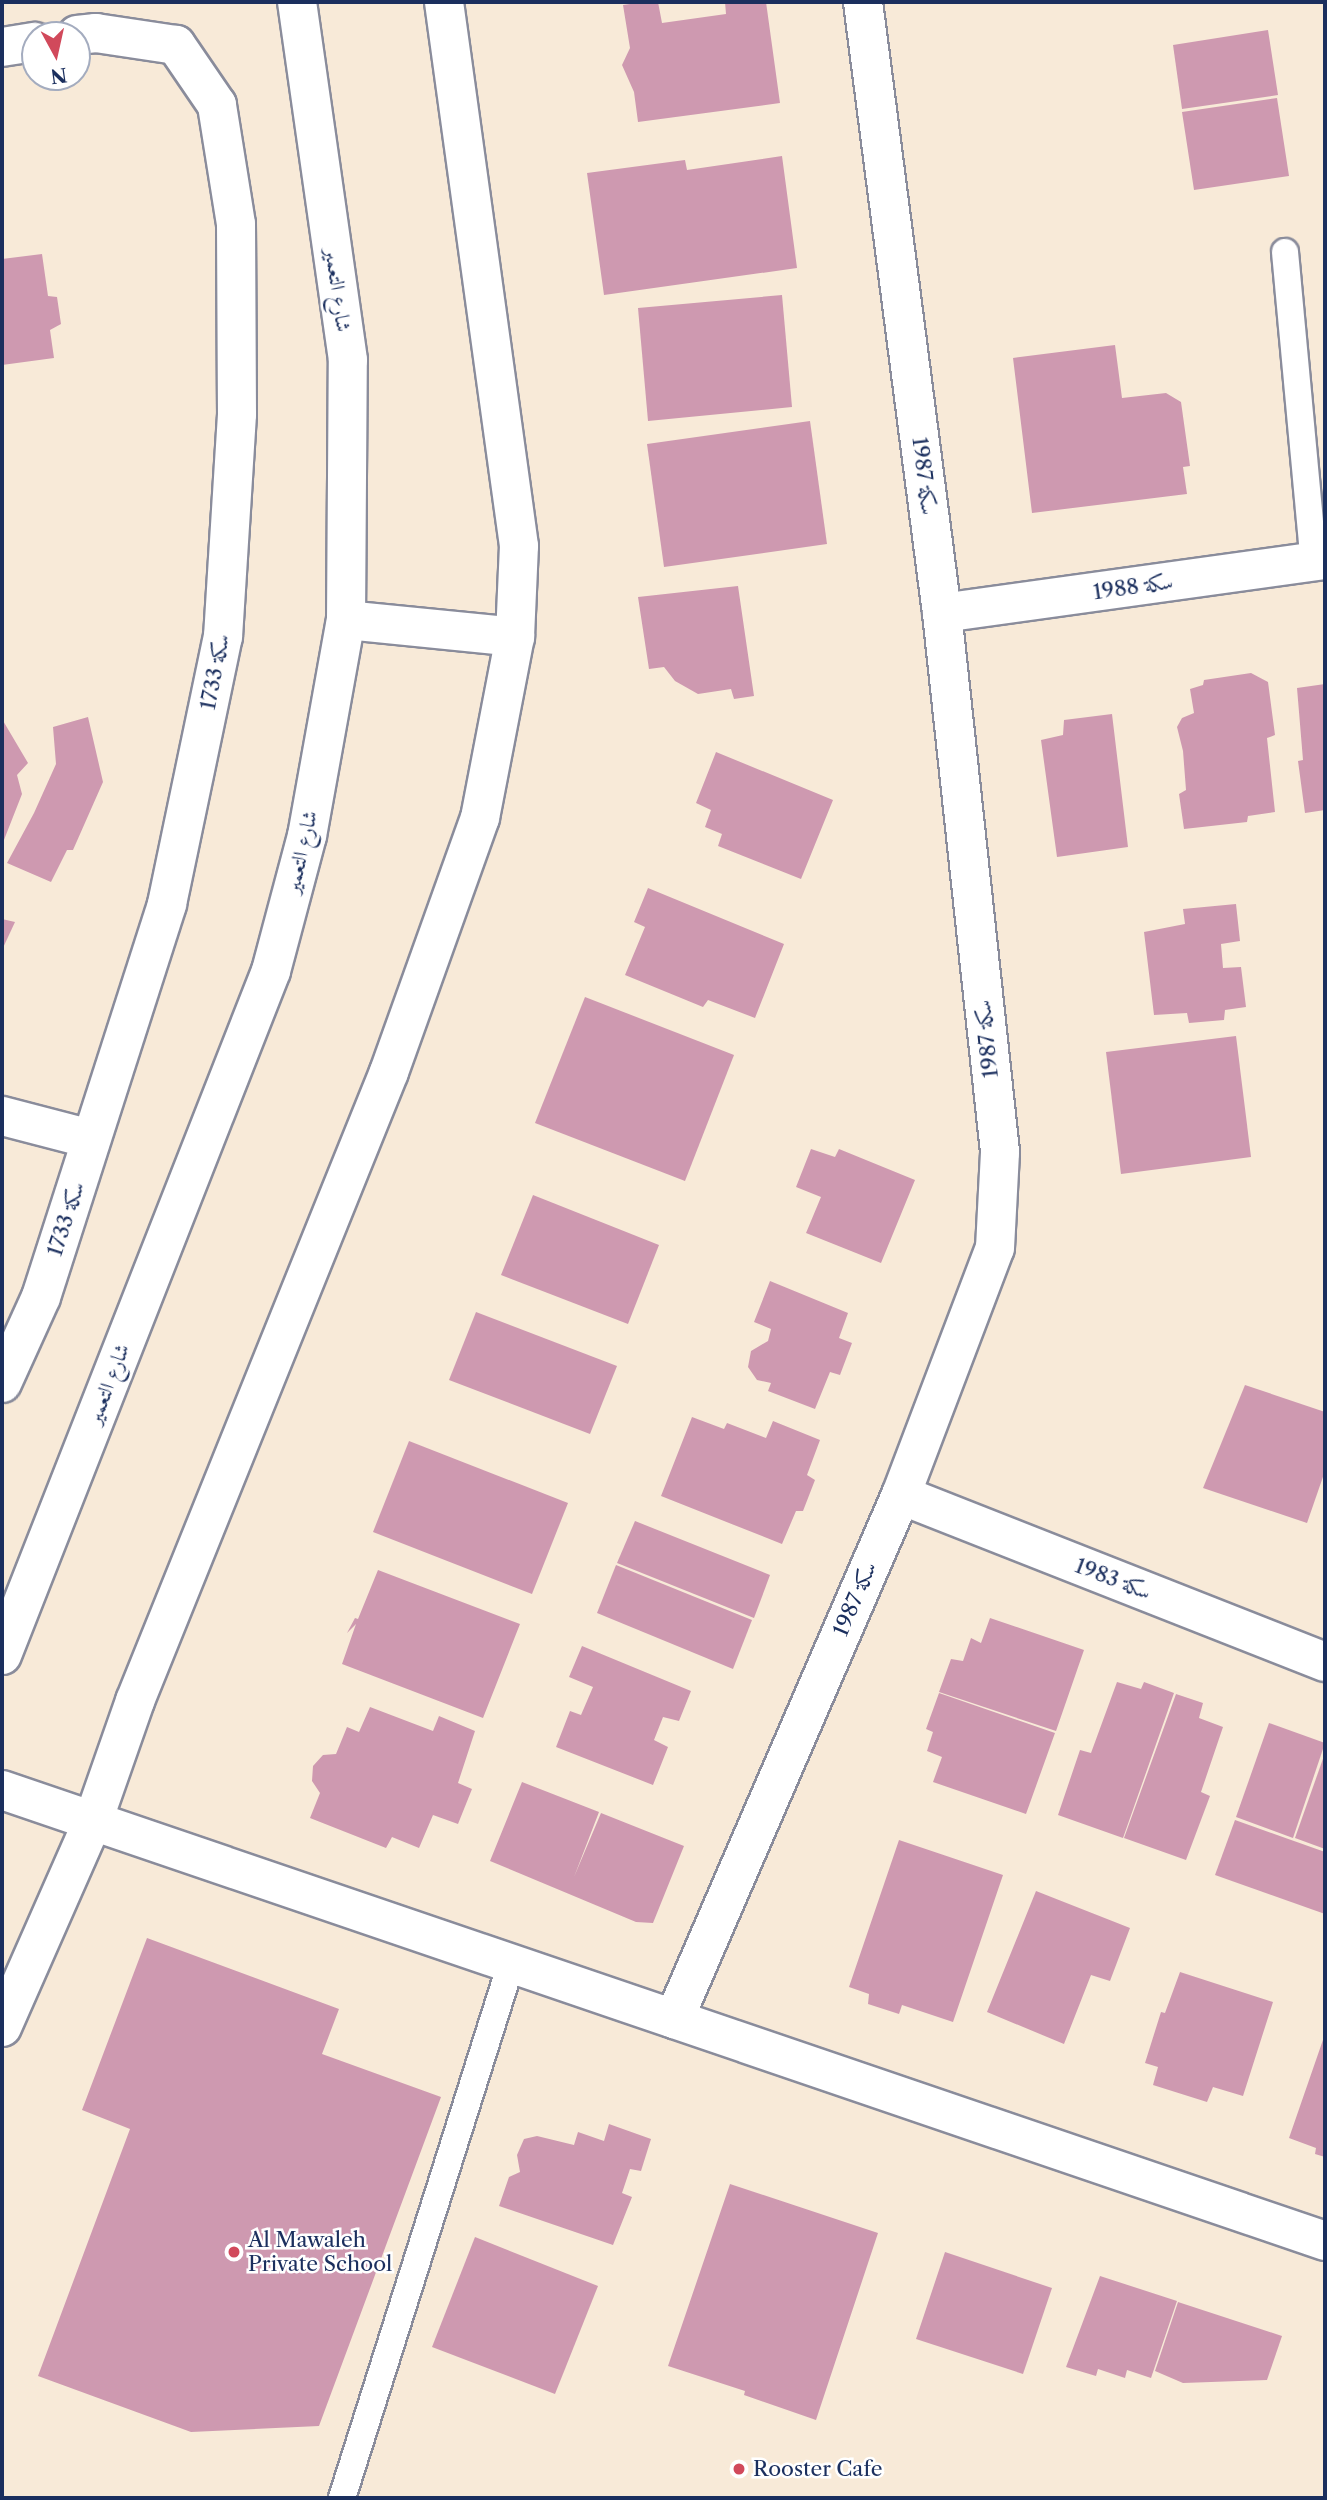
<!DOCTYPE html>
<meta charset="utf-8">
<style>
body{margin:0}
#map{position:relative;width:1327px;height:2500px;overflow:hidden;background:#f8ead8;font-family:"Libre Caslon Text",Amiri,serif}
div>[style]{position:absolute}
.building>*{inset:0;background:#ce99b0}
.roads{filter:drop-shadow(2px 0 #8a8c9b) drop-shadow(-2px 0 #8a8c9b) drop-shadow(0 2px #8a8c9b) drop-shadow(0 -2px #8a8c9b)}
.lane>*{height:26px;margin:-13px;padding:0 13px;transform-origin:13px;border-radius:13px;background:#fff}
.street>*{height:38px;margin:-19px;padding:0 19px;transform-origin:19px;border-radius:19px;background:#fff}
.secondary>*{height:38px;margin:-19px;padding:0 19px;transform-origin:19px;border-radius:19px;background:#fff}
.dots>*{width:19px;height:19px;translate:-50% -50%;box-sizing:border-box;border:4px solid #fff;border-radius:50%}
span{translate:-50% -50%;white-space:nowrap;text-align:center;line-height:1.15;-webkit-text-stroke:5px #fff;paint-order:stroke}
.street-label{font-size:21px;color:#1b2f5e}
.poi-label{font-size:21px;color:#1b2f5e}
.left{translate:0 -50%;text-align:left}
.frame{position:absolute;inset:0;border:4px solid #1b2f5e;pointer-events:none}
.north{position:absolute;left:21px;top:21px;width:70px;height:70px;box-sizing:border-box;background:#fff;border:2px solid #a4acbf;border-radius:50%;rotate:172deg;font-size:19px;font-weight:700;line-height:28px;text-align:center;color:#1b2f5e}
.north::after{content:'';display:block;margin:auto;width:24px;height:32px;background:#d1495b;clip-path:polygon(50% 0,100% 100%,50% 72%,0 100%)}
</style>
<div id="map">
<div class="building">
<div style="clip-path:polygon(644px 2px,658px 2px,662px 23px,726px 14px,725px 2px,766px 2px,780px 103px,638px 122px,634px 92px,622px 65px,630px 48px,623px 5px)"></div>
<div style="clip-path:polygon(1268px 30px,1278px 95px,1182px 109px,1173px 45px)"></div>
<div style="clip-path:polygon(1277px 98px,1289px 176px,1194px 190px,1182px 112px)"></div>
<div style="clip-path:polygon(782px 156px,797px 268px,604px 295px,587px 173px,685px 160px,687px 170px)"></div>
<div style="clip-path:polygon(42px 254px,48px 296px,57px 297px,61px 324px,50px 330px,54px 358px,2px 365px,2px 259px)"></div>
<div style="clip-path:polygon(782px 295px,792px 407px,648px 421px,638px 308px)"></div>
<div style="clip-path:polygon(1115px 345px,1122px 398px,1166px 393px,1181px 402px,1190px 466px,1183px 467px,1187px 494px,1032px 513px,1013px 358px)"></div>
<div style="clip-path:polygon(810px 421px,827px 544px,664px 567px,647px 444px)"></div>
<div style="clip-path:polygon(738px 586px,754px 696px,734px 699px,731px 689px,698px 694px,675px 681px,664px 667px,649px 669px,638px 597px)"></div>
<div style="clip-path:polygon(1251px 673px,1268px 682px,1275px 735px,1267px 738px,1275px 812px,1248px 816px,1247px 822px,1184px 829px,1179px 794px,1186px 790px,1183px 751px,1177px 727px,1182px 718px,1194px 713px,1190px 689px,1203px 685px,1204px 680px)"></div>
<div style="clip-path:polygon(1325px 684px,1325px 810px,1305px 813px,1298px 761px,1303px 760px,1297px 688px)"></div>
<div style="clip-path:polygon(1112px 714px,1128px 847px,1057px 857px,1041px 740px,1063px 735px,1064px 720px)"></div>
<div style="clip-path:polygon(88px 717px,103px 782px,73px 850px,67px 850px,51px 882px,7px 863px,34px 813px,56px 764px,53px 727px)"></div>
<div style="clip-path:polygon(2px 719px,28px 763px,17px 775px,22px 794px,2px 845px)"></div>
<div style="clip-path:polygon(716px 752px,833px 800px,801px 879px,718px 846px,722px 834px,705px 827px,711px 810px,696px 803px)"></div>
<div style="clip-path:polygon(648px 888px,784px 944px,755px 1018px,708px 1000px,703px 1007px,625px 975px,645px 927px,634px 922px)"></div>
<div style="clip-path:polygon(1236px 904px,1240px 941px,1221px 944px,1223px 968px,1241px 967px,1246px 1007px,1225px 1010px,1224px 1020px,1189px 1023px,1187px 1013px,1154px 1015px,1144px 932px,1185px 924px,1183px 909px)"></div>
<div style="clip-path:polygon(2px 919px,15px 922px,2px 950px)"></div>
<div style="clip-path:polygon(585px 997px,734px 1055px,685px 1181px,535px 1123px)"></div>
<div style="clip-path:polygon(1236px 1036px,1251px 1157px,1121px 1174px,1106px 1052px)"></div>
<div style="clip-path:polygon(811px 1149px,835px 1157px,839px 1149px,915px 1180px,881px 1263px,806px 1233px,821px 1197px,796px 1187px)"></div>
<div style="clip-path:polygon(533px 1195px,659px 1245px,628px 1324px,501px 1275px)"></div>
<div style="clip-path:polygon(770px 1281px,848px 1313px,839px 1338px,852px 1343px,840px 1375px,830px 1372px,815px 1409px,768px 1391px,771px 1383px,757px 1380px,748px 1367px,751px 1351px,768px 1341px,771px 1329px,754px 1322px)"></div>
<div style="clip-path:polygon(476px 1312px,617px 1366px,590px 1434px,449px 1380px)"></div>
<div style="clip-path:polygon(1245px 1385px,1325px 1412px,1325px 1471px,1307px 1523px,1203px 1488px)"></div>
<div style="clip-path:polygon(692px 1417px,724px 1429px,727px 1423px,766px 1438px,773px 1421px,820px 1440px,807px 1475px,815px 1480px,803px 1511px,796px 1511px,782px 1544px,661px 1496px)"></div>
<div style="clip-path:polygon(409px 1441px,568px 1503px,532px 1594px,373px 1532px)"></div>
<div style="clip-path:polygon(635px 1521px,770px 1575px,754px 1618px,617px 1563px)"></div>
<div style="clip-path:polygon(616px 1565px,752px 1620px,733px 1669px,597px 1613px)"></div>
<div style="clip-path:polygon(378px 1570px,520px 1624px,483px 1718px,342px 1664px,356px 1624px,347px 1633px,355px 1618px,358px 1619px)"></div>
<div style="clip-path:polygon(990px 1618px,1084px 1650px,1056px 1731px,939px 1692px,951px 1659px,963px 1661px,971px 1638px,981px 1643px)"></div>
<div style="clip-path:polygon(582px 1646px,691px 1691px,679px 1721px,663px 1717px,654px 1740px,668px 1747px,653px 1785px,556px 1747px,570px 1711px,581px 1715px,593px 1687px,569px 1677px)"></div>
<div style="clip-path:polygon(1117px 1682px,1141px 1689px,1144px 1682px,1174px 1693px,1123px 1838px,1058px 1815px,1080px 1750px,1091px 1753px)"></div>
<div style="clip-path:polygon(939px 1693px,1055px 1733px,1026px 1814px,933px 1782px,942px 1757px,927px 1751px,933px 1732px,926px 1729px)"></div>
<div style="clip-path:polygon(1176px 1694px,1203px 1703px,1199px 1718px,1223px 1727px,1201px 1792px,1210px 1796px,1186px 1860px,1124px 1838px)"></div>
<div style="clip-path:polygon(370px 1707px,433px 1731px,439px 1716px,475px 1731px,458px 1783px,472px 1789px,458px 1824px,433px 1815px,419px 1848px,392px 1837px,386px 1848px,310px 1818px,320px 1793px,312px 1781px,313px 1766px,323px 1755px,336px 1754px,347px 1727px,359px 1732px)"></div>
<div style="clip-path:polygon(1269px 1723px,1325px 1743px,1293px 1838px,1236px 1817px)"></div>
<div style="clip-path:polygon(1325px 1753px,1325px 1849px,1295px 1838px)"></div>
<div style="clip-path:polygon(522px 1782px,599px 1812px,574px 1877px,601px 1813px,684px 1846px,653px 1923px,636px 1922px,490px 1861px)"></div>
<div style="clip-path:polygon(1235px 1820px,1325px 1852px,1325px 1914px,1215px 1875px)"></div>
<div style="clip-path:polygon(899px 1840px,1003px 1875px,953px 2022px,902px 2005px,899px 2014px,868px 2004px,869px 1994px,849px 1987px)"></div>
<div style="clip-path:polygon(1036px 1891px,1130px 1928px,1110px 1981px,1091px 1975px,1064px 2044px,987px 2012px)"></div>
<div style="clip-path:polygon(147px 1938px,339px 2009px,322px 2054px,441px 2097px,319px 2426px,191px 2432px,38px 2376px,130px 2129px,82px 2110px)"></div>
<div style="clip-path:polygon(1180px 1972px,1273px 2002px,1243px 2096px,1213px 2087px,1207px 2102px,1153px 2085px,1158px 2067px,1145px 2063px,1161px 2012px,1165px 2013px)"></div>
<div style="clip-path:polygon(1325px 2034px,1325px 2157px,1315px 2154px,1316px 2148px,1289px 2138px)"></div>
<div style="clip-path:polygon(609px 2124px,651px 2139px,641px 2171px,630px 2169px,622px 2193px,632px 2197px,613px 2245px,499px 2206px,509px 2177px,520px 2172px,517px 2155px,524px 2139px,537px 2136px,574px 2145px,578px 2132px,604px 2141px)"></div>
<div style="clip-path:polygon(730px 2184px,878px 2233px,816px 2420px,744px 2395px,745px 2391px,668px 2366px)"></div>
<div style="clip-path:polygon(475px 2237px,598px 2286px,555px 2394px,432px 2347px)"></div>
<div style="clip-path:polygon(945px 2252px,1052px 2288px,1023px 2374px,916px 2339px)"></div>
<div style="clip-path:polygon(1100px 2276px,1177px 2301px,1151px 2378px,1127px 2370px,1125px 2378px,1098px 2369px,1096px 2376px,1066px 2367px)"></div>
<div style="clip-path:polygon(1178px 2302px,1282px 2336px,1267px 2380px,1183px 2383px,1155px 2371px)"></div>
</div>
<div class="roads">
<div class="lane">
<div style="left:1285px;top:252px;width:311px;rotate:84.7deg"></div>
<div style="left:342px;top:2498px;width:560px;rotate:-72.44deg"></div>
</div>
<div class="street">
<div style="left:2px;top:47px;width:33px;rotate:-9deg"></div>
<div style="left:942px;top:613px;width:387px;rotate:-7.9deg"></div>
<div style="left:346px;top:620px;width:170px;rotate:5.7deg"></div>
<div style="left:2px;top:1116px;width:92px;rotate:14.5deg"></div>
<div style="left:2px;top:1383px;width:94px;rotate:-65.6deg"></div>
<div style="left:41px;top:1297px;width:413px;rotate:-72.2deg"></div>
<div style="left:167px;top:904px;width:273px;rotate:-78.2deg"></div>
<div style="left:223px;top:637px;width:223px;rotate:-86.4deg"></div>
<div style="left:237px;top:414px;width:190px;rotate:-90.3deg"></div>
<div style="left:236px;top:224px;width:121px;rotate:-99.1deg"></div>
<div style="left:217px;top:105px;width:73px;rotate:-124.3deg"></div>
<div style="left:176px;top:45px;width:81px;rotate:-171.5deg"></div>
<div style="left:96px;top:33px;width:19px;rotate:174deg"></div>
<div style="left:901px;top:1495px;width:456px;rotate:21.5deg"></div>
<div style="left:2px;top:1790px;width:1398px;rotate:18.82deg"></div>
<div style="left:674px;top:2019px;width:571px;rotate:-66.58deg"></div>
<div style="left:901px;top:1495px;width:264px;rotate:-69.2deg"></div>
<div style="left:995px;top:1248px;width:96px;rotate:-87deg"></div>
<div style="left:1000px;top:1152px;width:542px;rotate:-96.14deg"></div>
<div style="left:942px;top:613px;width:616px;rotate:-97.37deg"></div>
<div style="left:2px;top:2027px;width:225px;rotate:-66.2deg"></div>
<div style="left:93px;top:1821px;width:127px;rotate:-70.7deg"></div>
<div style="left:135px;top:1701px;width:678px;rotate:-68.01deg"></div>
<div style="left:389px;top:1072px;width:270px;rotate:-70.3deg"></div>
<div style="left:480px;top:818px;width:184px;rotate:-79.1deg"></div>
<div style="left:515px;top:637px;width:91px;rotate:-87.5deg"></div>
<div style="left:519px;top:546px;width:549px;rotate:-97.85deg"></div>
</div>
<div class="secondary">
<div style="left:2px;top:1655px;width:735px;rotate:-68.53deg"></div>
<div style="left:271px;top:971px;width:140px;rotate:-75.1deg"></div>
<div style="left:307px;top:836px;width:219px;rotate:-79.8deg"></div>
<div style="left:346px;top:620px;width:260px;rotate:-89.6deg"></div>
<div style="left:348px;top:360px;width:362px;rotate:-98.1deg"></div>
</div>
</div>
<div class="dots">
<div style="left:234px;top:2252px;background:#d1495b"></div>
<div style="left:739px;top:2469px;background:#d1495b"></div>
</div>
<div class="street-label">
<span style="left:338px;top:290px;rotate:82deg">شارع التعمير</span>
<span style="left:924px;top:476px;rotate:83deg">سكة 1987</span>
<span style="left:1133px;top:587px;rotate:-8deg">سكة 1988</span>
<span style="left:215px;top:672px;rotate:-79deg">سكة 1733</span>
<span style="left:301px;top:852px;rotate:-77deg">شارع التعمير</span>
<span style="left:987px;top:1039px;rotate:-96deg">سكة 1987</span>
<span style="left:66px;top:1219px;rotate:-72deg">سكة 1733</span>
<span style="left:108px;top:1384px;rotate:-69deg">شارع التعمير</span>
<span style="left:1113px;top:1579px;rotate:21deg">سكة 1983</span>
<span style="left:855px;top:1599px;rotate:-67deg">سكة 1987</span>
</div>
<div class="poi-label">
<span class="left" style="left:248px;top:2252px">Al Mawaleh<br>Private School</span>
<span class="left" style="left:753px;top:2469px">Rooster Cafe</span>
</div>
<div class="frame"></div>
<div class="north">N</div>
</div>
